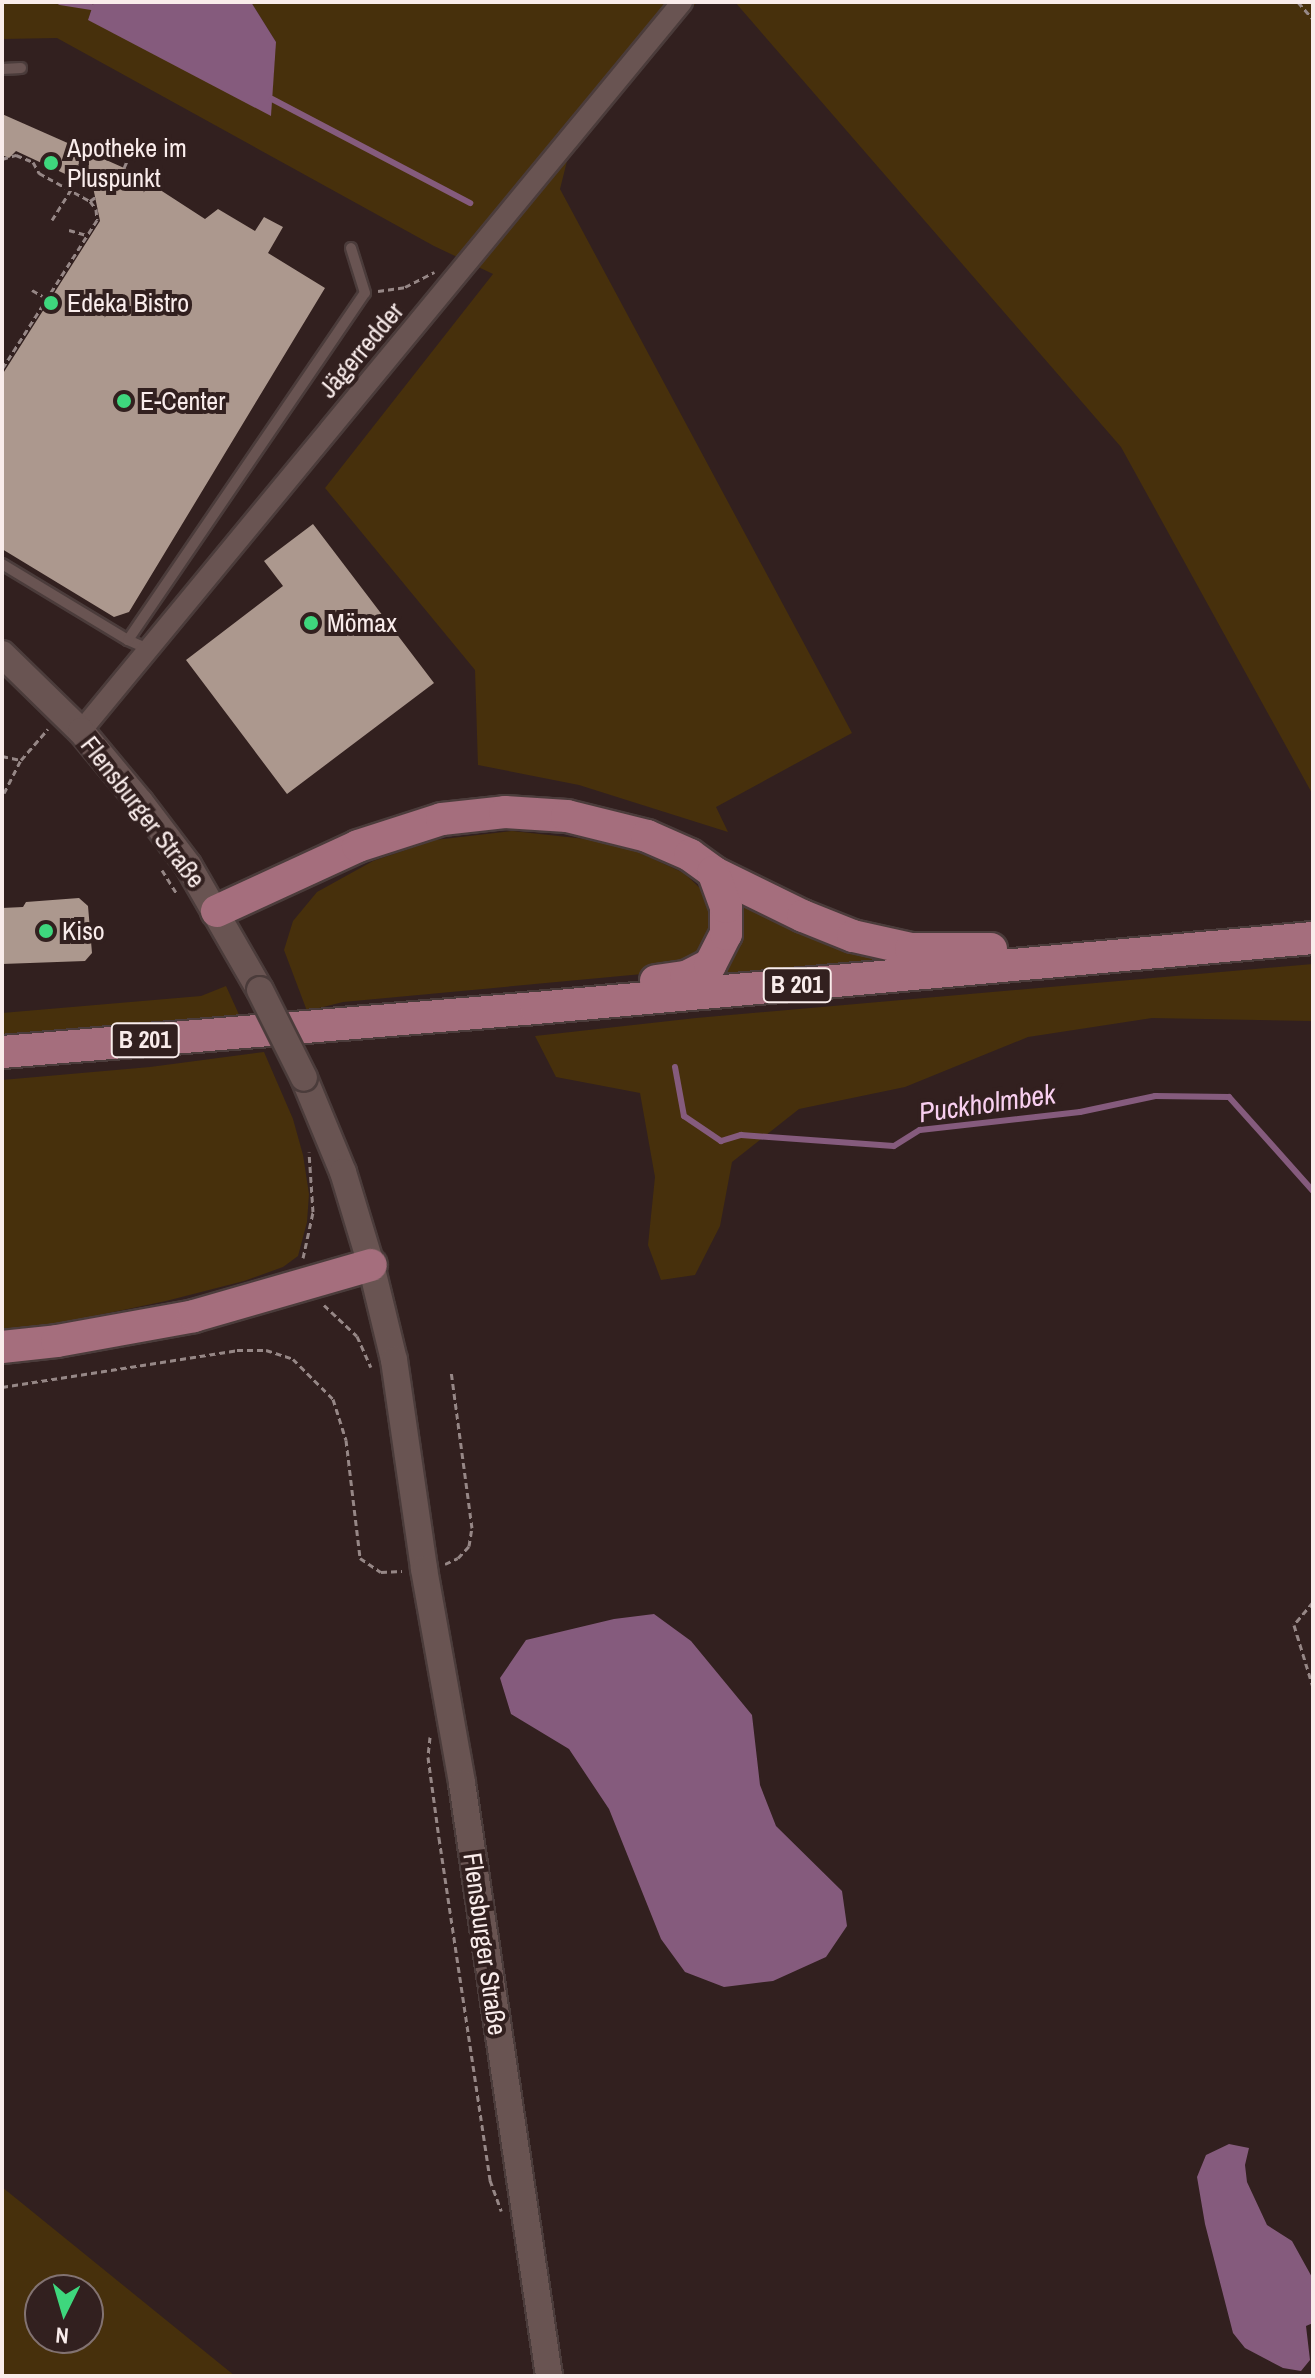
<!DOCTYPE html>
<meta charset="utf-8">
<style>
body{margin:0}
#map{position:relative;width:1315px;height:2378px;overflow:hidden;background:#32201f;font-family:"Archivo Narrow",sans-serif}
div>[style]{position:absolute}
.green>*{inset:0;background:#47300c}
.water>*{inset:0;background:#855b7d}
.stream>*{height:6px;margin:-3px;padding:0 3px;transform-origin:3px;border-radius:3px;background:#855b7d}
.building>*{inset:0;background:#ac988e}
.path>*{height:3px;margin-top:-1.5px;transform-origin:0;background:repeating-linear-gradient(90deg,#968786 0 6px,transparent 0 10px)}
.roads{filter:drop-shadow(2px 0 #4b3c3b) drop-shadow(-2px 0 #4b3c3b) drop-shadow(0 2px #4b3c3b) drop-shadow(0 -2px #4b3c3b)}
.service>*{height:10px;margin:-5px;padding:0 5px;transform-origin:5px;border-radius:5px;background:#695452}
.minor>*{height:20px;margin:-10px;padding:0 10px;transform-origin:10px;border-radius:10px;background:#695452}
.tertiary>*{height:26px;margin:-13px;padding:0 13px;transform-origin:13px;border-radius:13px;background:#695452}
.primary>*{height:32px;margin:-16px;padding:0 16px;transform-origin:16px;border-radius:16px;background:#a56e7d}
.bridges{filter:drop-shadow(2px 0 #4b3c3b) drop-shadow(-2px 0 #4b3c3b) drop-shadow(0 2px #4b3c3b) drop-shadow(0 -2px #4b3c3b)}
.tertiary-bridge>*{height:26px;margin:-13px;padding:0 13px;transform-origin:13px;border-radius:13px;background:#695452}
.dots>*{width:22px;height:22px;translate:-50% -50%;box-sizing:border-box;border:4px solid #32201f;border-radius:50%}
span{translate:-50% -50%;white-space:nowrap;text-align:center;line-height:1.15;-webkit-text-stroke:8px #32201f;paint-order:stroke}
.shield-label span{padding:2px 6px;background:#32201f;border:2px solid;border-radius:6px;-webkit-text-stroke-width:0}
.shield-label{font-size:24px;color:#f9eceb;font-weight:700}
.poi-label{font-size:26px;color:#f9eceb}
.left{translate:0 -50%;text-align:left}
.street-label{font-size:26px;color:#f9eceb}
.water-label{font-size:28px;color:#f8cfef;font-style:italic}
.frame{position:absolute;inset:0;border:4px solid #f9eceb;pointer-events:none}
.north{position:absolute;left:24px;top:2274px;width:80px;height:80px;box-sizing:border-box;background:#32201f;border:2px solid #827271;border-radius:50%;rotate:185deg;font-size:22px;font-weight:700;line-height:32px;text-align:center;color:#f9eceb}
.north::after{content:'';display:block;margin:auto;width:28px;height:36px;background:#3ed77d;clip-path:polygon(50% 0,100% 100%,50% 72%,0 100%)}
</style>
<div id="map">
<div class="green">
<div style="clip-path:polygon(2px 2px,94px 2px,88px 20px,276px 42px,251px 2px,697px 2px,568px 157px,560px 189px,852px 733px,716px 807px,728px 832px,579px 785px,478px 765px,475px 670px,325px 488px,493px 274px,434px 246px,57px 38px,2px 39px)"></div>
<div style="clip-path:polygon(735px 2px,1313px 2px,1313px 795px,1121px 447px)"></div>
<div style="clip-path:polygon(512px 831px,595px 840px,638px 852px,684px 873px,704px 892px,710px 906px,713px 922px,704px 952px,664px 972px,343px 1002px,307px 1011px,284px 950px,293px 921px,317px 892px,373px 861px,435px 840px)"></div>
<div style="clip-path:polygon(733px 894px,889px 960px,716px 977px)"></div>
<div style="clip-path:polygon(1313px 964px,1313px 1021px,1152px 1018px,1028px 1037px,905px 1087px,799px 1109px,732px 1162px,720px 1226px,695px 1275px,661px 1280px,648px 1245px,655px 1177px,640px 1093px,556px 1077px,535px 1036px,696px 1018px)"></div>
<div style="clip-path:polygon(226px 986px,241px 1019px,2px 1039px,2px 1013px,201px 996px)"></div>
<div style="clip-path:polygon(264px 1052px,293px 1119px,303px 1155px,309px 1194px,307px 1222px,298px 1256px,283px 1267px,244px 1281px,166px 1301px,56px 1324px,2px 1329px,2px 1080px,150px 1067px)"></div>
<div style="clip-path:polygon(evenodd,2px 2187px,235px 2376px,2px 2376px,2px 2187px,88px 2290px,88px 2338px,40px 2338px,40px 2290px,88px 2290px)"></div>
</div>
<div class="water">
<div style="clip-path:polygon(94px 2px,251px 2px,276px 42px,271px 116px,88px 20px)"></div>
<div style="clip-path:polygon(654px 1614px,691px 1641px,752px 1715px,760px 1785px,776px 1826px,842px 1891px,847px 1926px,826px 1957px,773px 1981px,724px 1987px,685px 1972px,661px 1939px,609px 1809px,569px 1749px,511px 1714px,500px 1678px,526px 1640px,614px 1619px)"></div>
<div style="clip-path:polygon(1229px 2144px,1249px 2148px,1245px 2165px,1247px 2182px,1267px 2225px,1292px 2241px,1313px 2279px,1313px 2323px,1306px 2326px,1310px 2360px,1301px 2371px,1283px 2368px,1245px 2348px,1233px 2333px,1205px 2224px,1197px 2177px,1206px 2155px)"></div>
</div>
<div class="stream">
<div style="left:60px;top:2px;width:32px;rotate:9deg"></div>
<div style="left:272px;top:99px;width:224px;rotate:27.7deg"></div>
<div style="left:675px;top:1067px;width:50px;rotate:79.6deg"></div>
<div style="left:684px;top:1116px;width:45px;rotate:34deg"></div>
<div style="left:721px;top:1141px;width:21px;rotate:-17deg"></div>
<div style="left:741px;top:1135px;width:153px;rotate:4.1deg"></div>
<div style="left:894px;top:1146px;width:31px;rotate:-32deg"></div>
<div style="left:920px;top:1130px;width:161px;rotate:-6.4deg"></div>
<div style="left:1080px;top:1112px;width:77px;rotate:-12deg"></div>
<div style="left:1155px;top:1096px;width:74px;rotate:0.8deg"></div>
<div style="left:1229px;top:1097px;width:126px;rotate:48.2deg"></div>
</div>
<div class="building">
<div style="clip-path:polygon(2px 114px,131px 171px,205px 219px,218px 209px,255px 231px,264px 217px,283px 227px,268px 253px,325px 288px,129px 612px,114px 617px,2px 549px,2px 375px,100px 221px,93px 187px,16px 151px,9px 158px,2px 155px)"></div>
<div style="clip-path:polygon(313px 524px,434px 683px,287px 794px,186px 660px,283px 586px,264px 561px)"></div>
<div style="clip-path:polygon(79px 898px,88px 906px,92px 953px,85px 961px,2px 964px,2px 908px,23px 907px,26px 902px)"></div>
</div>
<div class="path">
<div style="left:1298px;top:2px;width:23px;rotate:49deg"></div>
<div style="left:2px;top:159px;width:15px;rotate:-16deg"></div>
<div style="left:16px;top:155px;width:18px;rotate:22deg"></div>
<div style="left:33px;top:162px;width:13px;rotate:61deg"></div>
<div style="left:39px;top:173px;width:58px;rotate:28.8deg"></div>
<div style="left:90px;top:201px;width:10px;rotate:53deg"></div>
<div style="left:96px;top:209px;width:11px;rotate:85deg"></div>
<div style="left:97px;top:220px;width:177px;rotate:122.5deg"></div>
<div style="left:124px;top:168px;width:8px;rotate:-67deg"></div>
<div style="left:90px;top:201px;width:9px;rotate:-36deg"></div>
<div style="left:52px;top:220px;width:36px;rotate:-58deg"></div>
<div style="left:69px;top:230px;width:19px;rotate:16deg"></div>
<div style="left:32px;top:290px;width:16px;rotate:30deg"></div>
<div style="left:378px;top:291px;width:27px;rotate:-8deg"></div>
<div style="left:405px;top:287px;width:33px;rotate:-27deg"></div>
<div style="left:2px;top:756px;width:19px;rotate:12deg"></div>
<div style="left:4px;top:793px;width:37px;rotate:-63deg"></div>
<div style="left:21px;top:760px;width:41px;rotate:-48.9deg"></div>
<div style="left:162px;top:870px;width:28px;rotate:58deg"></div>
<div style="left:303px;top:1258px;width:47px;rotate:-77.7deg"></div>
<div style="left:313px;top:1212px;width:60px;rotate:-93.8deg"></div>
<div style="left:324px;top:1305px;width:45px;rotate:43.2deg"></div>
<div style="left:357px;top:1336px;width:34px;rotate:66deg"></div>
<div style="left:2px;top:1387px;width:238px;rotate:-8.9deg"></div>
<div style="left:237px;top:1350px;width:29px"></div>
<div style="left:266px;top:1350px;width:28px;rotate:18deg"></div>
<div style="left:293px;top:1359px;width:57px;rotate:45deg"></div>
<div style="left:333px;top:1399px;width:43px;rotate:72.4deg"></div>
<div style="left:346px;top:1440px;width:119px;rotate:83.2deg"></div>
<div style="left:360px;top:1558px;width:25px;rotate:34deg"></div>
<div style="left:381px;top:1572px;width:21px;rotate:-3deg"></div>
<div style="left:445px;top:1564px;width:14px;rotate:-25deg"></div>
<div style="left:458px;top:1558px;width:16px;rotate:-47deg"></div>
<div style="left:469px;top:1546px;width:18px;rotate:-81deg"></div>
<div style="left:472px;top:1528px;width:158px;rotate:-97.6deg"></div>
<div style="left:1313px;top:1602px;width:30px;rotate:130deg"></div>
<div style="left:1294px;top:1625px;width:65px;rotate:73deg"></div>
<div style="left:430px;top:1737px;width:20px;rotate:96deg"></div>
<div style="left:428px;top:1757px;width:82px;rotate:82.3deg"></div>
<div style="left:439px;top:1838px;width:346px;rotate:81.5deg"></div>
<div style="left:490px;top:2180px;width:33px;rotate:70deg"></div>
</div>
<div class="roads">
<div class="service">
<div style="left:2px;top:69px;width:19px;rotate:-3deg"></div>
<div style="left:2px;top:564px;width:147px;rotate:31.1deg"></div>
<div style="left:148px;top:649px;width:22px;rotate:-156deg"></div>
<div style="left:128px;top:640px;width:420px;rotate:-55.7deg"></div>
<div style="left:365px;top:293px;width:47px;rotate:-107.3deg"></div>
</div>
<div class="minor">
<div style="left:81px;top:731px;width:945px;rotate:-50.5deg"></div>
</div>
<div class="tertiary">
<div style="left:2px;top:654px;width:110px;rotate:44.3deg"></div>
<div style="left:81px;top:731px;width:92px;rotate:50.3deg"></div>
<div style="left:140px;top:802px;width:79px;rotate:52.7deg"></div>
<div style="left:188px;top:865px;width:144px;rotate:60.1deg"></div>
<div style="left:304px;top:1078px;width:102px;rotate:67.5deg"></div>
<div style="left:343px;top:1172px;width:97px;rotate:73.2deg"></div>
<div style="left:371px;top:1265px;width:98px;rotate:76.4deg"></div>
<div style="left:394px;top:1360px;width:211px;rotate:81.8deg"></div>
<div style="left:424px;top:1569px;width:217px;rotate:79.9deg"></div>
<div style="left:462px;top:1783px;width:599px;rotate:81.65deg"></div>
</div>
<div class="primary">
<div style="left:217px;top:911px;width:155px;rotate:-24.7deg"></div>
<div style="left:358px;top:846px;width:88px;rotate:-17.8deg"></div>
<div style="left:442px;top:819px;width:63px;rotate:-6.3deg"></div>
<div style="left:505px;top:812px;width:62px;rotate:3.7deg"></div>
<div style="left:567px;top:816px;width:82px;rotate:14deg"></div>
<div style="left:647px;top:836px;width:47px;rotate:23.8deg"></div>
<div style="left:690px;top:855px;width:29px;rotate:36deg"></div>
<div style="left:713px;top:872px;width:100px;rotate:26.1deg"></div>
<div style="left:803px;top:916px;width:54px;rotate:21.8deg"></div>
<div style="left:853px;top:936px;width:59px;rotate:12.6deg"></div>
<div style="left:911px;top:949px;width:80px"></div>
<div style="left:656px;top:981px;width:30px;rotate:-8deg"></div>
<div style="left:686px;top:977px;width:27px;rotate:-27deg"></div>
<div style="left:710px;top:965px;width:35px;rotate:-63deg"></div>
<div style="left:726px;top:934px;width:27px;rotate:-90deg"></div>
<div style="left:726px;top:907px;width:37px;rotate:-110deg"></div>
<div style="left:2px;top:1052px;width:536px;rotate:-4.71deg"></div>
<div style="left:536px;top:1008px;width:780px;rotate:-5.15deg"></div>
<div style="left:2px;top:1347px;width:55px;rotate:-6.2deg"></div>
<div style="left:57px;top:1341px;width:139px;rotate:-10.3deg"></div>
<div style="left:194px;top:1316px;width:184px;rotate:-16.1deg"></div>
</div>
</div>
<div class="bridges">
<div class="tertiary-bridge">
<div style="left:260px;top:990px;width:98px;rotate:63.4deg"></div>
</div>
</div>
<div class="dots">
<div style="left:51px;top:163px;background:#3ed77d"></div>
<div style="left:51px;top:303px;background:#3ed77d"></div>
<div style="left:124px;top:401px;background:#3ed77d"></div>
<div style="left:311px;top:623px;background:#3ed77d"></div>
<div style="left:46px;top:931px;background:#3ed77d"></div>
</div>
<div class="shield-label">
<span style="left:797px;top:985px">B 201</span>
<span style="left:145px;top:1040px">B 201</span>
</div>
<div class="poi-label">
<span class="left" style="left:67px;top:163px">Apotheke im<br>Pluspunkt</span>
<span class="left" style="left:67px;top:303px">Edeka Bistro</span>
<span class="left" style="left:140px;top:401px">E-Center</span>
<span class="left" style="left:327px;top:623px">Mömax</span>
<span class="left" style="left:62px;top:931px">Kiso</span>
</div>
<div class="street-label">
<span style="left:361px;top:350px;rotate:-50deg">Jägerredder</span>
<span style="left:143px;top:812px;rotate:52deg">Flensburger Straße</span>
<span style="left:485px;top:1944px;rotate:82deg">Flensburger Straße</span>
</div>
<div class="water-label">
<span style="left:987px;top:1103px;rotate:-8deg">Puckholmbek</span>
</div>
<div class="frame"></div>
<div class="north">N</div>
</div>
